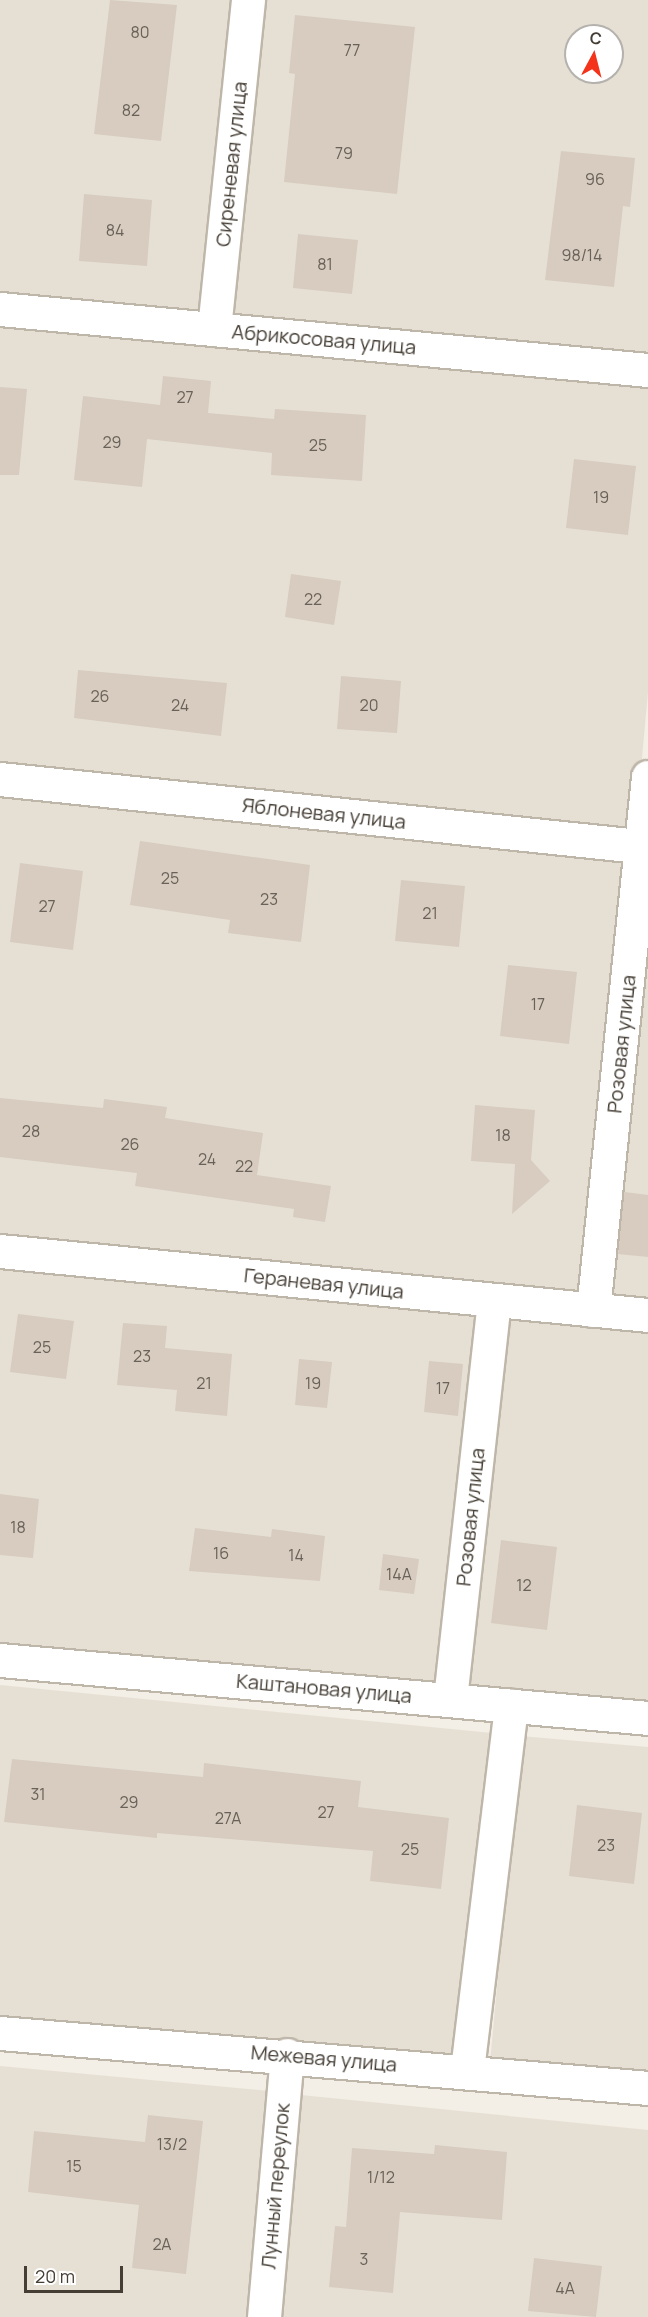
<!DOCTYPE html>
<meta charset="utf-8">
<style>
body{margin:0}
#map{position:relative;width:648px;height:2317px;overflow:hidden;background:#f3eee6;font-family:Manrope,sans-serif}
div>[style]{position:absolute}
.residential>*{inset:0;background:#e6e0d4}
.building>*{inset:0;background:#d7ccbf}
.roads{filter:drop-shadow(2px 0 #beb6a9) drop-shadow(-2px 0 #beb6a9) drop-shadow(0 2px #beb6a9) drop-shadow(0 -2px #beb6a9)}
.minor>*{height:33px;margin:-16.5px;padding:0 16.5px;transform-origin:16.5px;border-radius:16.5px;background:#fff}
span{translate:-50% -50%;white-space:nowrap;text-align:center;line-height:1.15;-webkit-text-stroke:5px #fff;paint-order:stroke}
.number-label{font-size:16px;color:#6a6258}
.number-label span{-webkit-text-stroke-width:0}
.street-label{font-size:20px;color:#453e35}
.north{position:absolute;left:564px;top:24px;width:60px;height:60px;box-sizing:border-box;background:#fff;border:2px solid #b5b2ae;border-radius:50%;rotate:7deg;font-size:16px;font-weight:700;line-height:24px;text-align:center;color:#453e35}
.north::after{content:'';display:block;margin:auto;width:21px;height:27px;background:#f4331b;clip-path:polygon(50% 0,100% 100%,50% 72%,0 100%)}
.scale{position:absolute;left:24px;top:2266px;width:99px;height:27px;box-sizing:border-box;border:3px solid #453e35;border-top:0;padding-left:8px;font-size:18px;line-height:21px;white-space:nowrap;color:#453e35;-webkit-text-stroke:4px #fff;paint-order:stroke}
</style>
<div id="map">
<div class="residential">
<div style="clip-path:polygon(0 0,235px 0,202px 324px,0 303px)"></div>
<div style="clip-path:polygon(evenodd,259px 0,648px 0,648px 367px,225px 324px,259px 0,576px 36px,612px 36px,612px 72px,576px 72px,576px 36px)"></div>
<div style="clip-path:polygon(0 314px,648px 381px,648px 692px,635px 834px,0 766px)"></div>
<div style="clip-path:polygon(0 792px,632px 855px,579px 1300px,0 1241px)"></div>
<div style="clip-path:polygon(648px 870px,648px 1306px,602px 1301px)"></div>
<div style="clip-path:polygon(0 1268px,483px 1317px,438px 1708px,0 1662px)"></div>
<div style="clip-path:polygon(500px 1319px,648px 1333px,648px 1721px,461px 1704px)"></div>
<div style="clip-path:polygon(0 1685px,492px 1733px,458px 2080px,0 2035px)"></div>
<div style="clip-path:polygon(520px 1736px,648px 1747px,648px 2101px,488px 2085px)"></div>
<div style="clip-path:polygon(0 2066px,269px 2091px,248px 2317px,0 2317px)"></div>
<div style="clip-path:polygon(301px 2095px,648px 2130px,648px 2317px,279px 2317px)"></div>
</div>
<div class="building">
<div style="clip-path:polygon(110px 0,177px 5px,161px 141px,94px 134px)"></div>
<div style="clip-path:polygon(295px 15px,415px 27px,397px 194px,284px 182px,295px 74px,289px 73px)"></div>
<div style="clip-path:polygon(561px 151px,635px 158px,630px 207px,623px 206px,614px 287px,545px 280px)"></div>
<div style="clip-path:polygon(84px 194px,152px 200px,147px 266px,79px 261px)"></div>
<div style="clip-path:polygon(298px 234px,358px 240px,352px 294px,293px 288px)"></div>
<div style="clip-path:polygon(163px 376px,211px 381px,208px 413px,274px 419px,275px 409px,366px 415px,362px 481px,271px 475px,272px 453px,147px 439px,142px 487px,74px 480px,83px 396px,160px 405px)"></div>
<div style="clip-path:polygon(0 387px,27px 389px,19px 475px,0 475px)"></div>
<div style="clip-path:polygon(574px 459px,636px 466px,628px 535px,566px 528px)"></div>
<div style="clip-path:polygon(291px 574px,341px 581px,334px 625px,285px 617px)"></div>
<div style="clip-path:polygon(78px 670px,227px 683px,221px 736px,74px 718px)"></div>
<div style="clip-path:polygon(341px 676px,401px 681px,397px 733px,337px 729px)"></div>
<div style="clip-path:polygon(140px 841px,310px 865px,301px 942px,228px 933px,230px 920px,130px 905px)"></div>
<div style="clip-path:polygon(20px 863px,83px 871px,73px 950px,10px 942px)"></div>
<div style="clip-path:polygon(401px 880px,465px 886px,459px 947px,395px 941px)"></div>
<div style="clip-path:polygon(508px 965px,577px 972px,569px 1044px,500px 1036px)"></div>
<div style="clip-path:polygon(0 1098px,103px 1108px,104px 1099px,167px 1107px,165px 1118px,263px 1133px,257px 1175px,331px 1186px,325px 1222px,293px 1217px,294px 1209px,135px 1186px,137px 1173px,0 1157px)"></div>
<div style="clip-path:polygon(475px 1105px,535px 1110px,531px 1160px,550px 1181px,512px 1214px,515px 1164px,471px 1161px)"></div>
<div style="clip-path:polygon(624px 1192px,648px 1195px,648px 1257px,618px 1254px)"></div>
<div style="clip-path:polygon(18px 1314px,74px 1321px,66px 1379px,10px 1372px)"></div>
<div style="clip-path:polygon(123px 1323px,167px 1326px,165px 1348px,232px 1354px,227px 1416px,175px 1411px,177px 1390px,117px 1385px)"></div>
<div style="clip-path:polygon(299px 1359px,332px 1362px,327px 1408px,295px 1405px)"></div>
<div style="clip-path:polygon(429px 1361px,463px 1364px,458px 1416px,424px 1412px)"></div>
<div style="clip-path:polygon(0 1494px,39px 1499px,33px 1558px,0 1555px)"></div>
<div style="clip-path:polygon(195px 1528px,271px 1537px,272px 1529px,325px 1536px,320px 1581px,189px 1571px)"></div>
<div style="clip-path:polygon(501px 1540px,557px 1547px,547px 1630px,491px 1623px)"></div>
<div style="clip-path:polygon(383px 1554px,419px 1559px,414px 1594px,379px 1590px)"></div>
<div style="clip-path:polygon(12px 1759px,203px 1777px,204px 1763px,361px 1781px,358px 1807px,449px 1818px,441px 1889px,370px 1881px,373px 1851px,157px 1833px,157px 1838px,4px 1822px)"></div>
<div style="clip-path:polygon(577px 1805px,642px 1813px,634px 1884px,569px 1876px)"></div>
<div style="clip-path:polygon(148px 2115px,203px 2121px,186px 2274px,132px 2268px,139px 2205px,28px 2192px,34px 2131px,145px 2142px)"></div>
<div style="clip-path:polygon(435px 2145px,507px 2152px,502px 2220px,400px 2212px,393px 2293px,329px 2287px,335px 2226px,346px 2227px,352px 2148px,434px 2154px)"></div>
<div style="clip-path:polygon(534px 2258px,602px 2266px,596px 2317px,528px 2311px)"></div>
</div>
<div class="roads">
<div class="minor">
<div style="left:0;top:309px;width:651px;rotate:5.38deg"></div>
<div style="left:214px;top:329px;width:331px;rotate:-84.1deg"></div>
<div style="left:0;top:779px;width:652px;rotate:5.99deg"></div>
<div style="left:0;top:1251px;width:651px;rotate:5.64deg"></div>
<div style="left:593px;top:1310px;width:536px;rotate:-84.11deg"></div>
<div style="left:0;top:1660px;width:651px;rotate:5.11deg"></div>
<div style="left:450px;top:1699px;width:401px;rotate:-83.7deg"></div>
<div style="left:0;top:2033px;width:650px;rotate:4.85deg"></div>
<div style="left:467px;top:2070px;width:367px;rotate:-83.1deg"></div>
<div style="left:264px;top:2317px;width:263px;rotate:-85deg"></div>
</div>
</div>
<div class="number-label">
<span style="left:140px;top:32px">80</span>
<span style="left:352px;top:50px">77</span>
<span style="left:131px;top:110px">82</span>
<span style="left:344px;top:153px">79</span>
<span style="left:595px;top:179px">96</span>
<span style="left:115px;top:230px">84</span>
<span style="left:582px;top:255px">98/14</span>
<span style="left:325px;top:264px">81</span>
<span style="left:185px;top:397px">27</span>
<span style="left:112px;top:442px">29</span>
<span style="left:318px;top:445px">25</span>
<span style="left:601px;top:497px">19</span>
<span style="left:313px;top:599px">22</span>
<span style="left:100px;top:696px">26</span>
<span style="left:180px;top:705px">24</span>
<span style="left:369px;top:705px">20</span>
<span style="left:170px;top:878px">25</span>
<span style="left:269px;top:899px">23</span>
<span style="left:47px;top:906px">27</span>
<span style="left:430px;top:913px">21</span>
<span style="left:538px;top:1004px">17</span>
<span style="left:31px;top:1131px">28</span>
<span style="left:503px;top:1135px">18</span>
<span style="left:130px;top:1144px">26</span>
<span style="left:207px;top:1159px">24</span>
<span style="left:244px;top:1166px">22</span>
<span style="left:42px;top:1347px">25</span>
<span style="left:142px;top:1356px">23</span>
<span style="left:204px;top:1383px">21</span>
<span style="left:313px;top:1383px">19</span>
<span style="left:443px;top:1388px">17</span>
<span style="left:18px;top:1527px">18</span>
<span style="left:221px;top:1553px">16</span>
<span style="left:296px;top:1555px">14</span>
<span style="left:399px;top:1574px">14А</span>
<span style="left:524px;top:1585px">12</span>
<span style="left:38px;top:1794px">31</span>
<span style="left:129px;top:1802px">29</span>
<span style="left:326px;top:1812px">27</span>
<span style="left:228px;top:1818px">27А</span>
<span style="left:606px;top:1845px">23</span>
<span style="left:410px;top:1849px">25</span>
<span style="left:172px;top:2144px">13/2</span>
<span style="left:74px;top:2166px">15</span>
<span style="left:381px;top:2177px">1/12</span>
<span style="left:162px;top:2244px">2А</span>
<span style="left:364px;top:2259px">3</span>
<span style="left:565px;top:2288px">4А</span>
</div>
<div class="street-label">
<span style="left:231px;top:164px;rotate:-84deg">Сиреневая улица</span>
<span style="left:324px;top:339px;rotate:5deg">Абрикосовая улица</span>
<span style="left:324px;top:813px;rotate:6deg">Яблоневая улица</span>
<span style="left:621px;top:1044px;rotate:-84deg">Розовая улица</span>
<span style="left:324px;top:1283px;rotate:6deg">Гераневая улица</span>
<span style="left:470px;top:1517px;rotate:-84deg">Розовая улица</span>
<span style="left:324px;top:1688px;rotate:5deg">Каштановая улица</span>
<span style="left:324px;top:2058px;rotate:5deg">Межевая улица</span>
<span style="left:275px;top:2186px;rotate:-85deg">Лунный переулок</span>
</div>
<div class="north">С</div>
<div class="scale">20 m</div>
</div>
